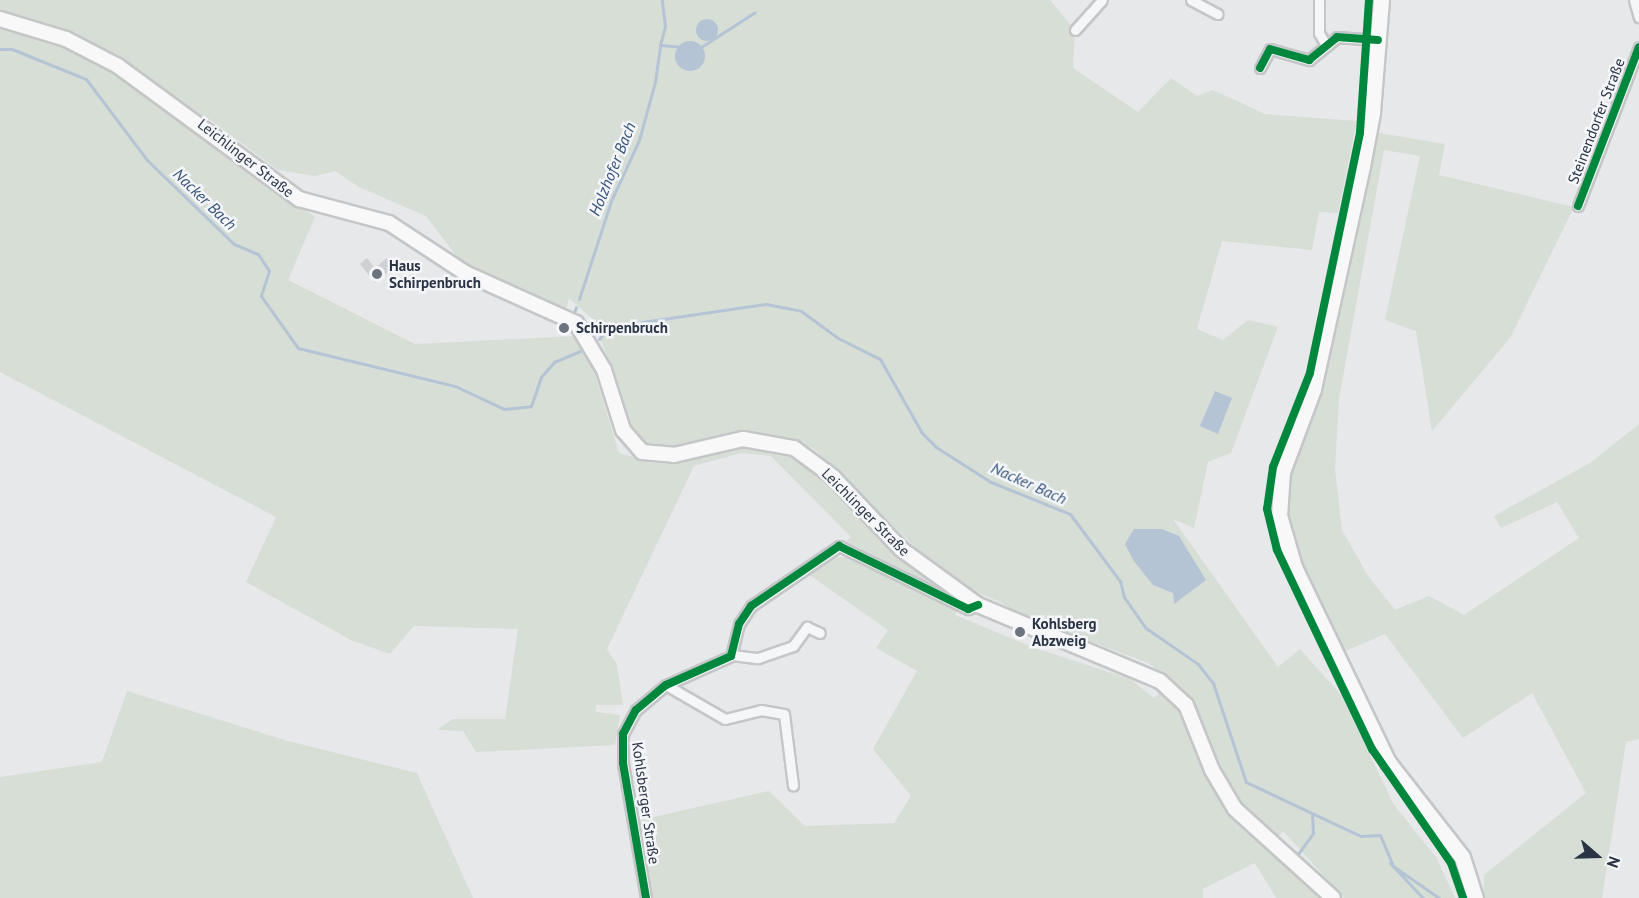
<!DOCTYPE html>
<meta charset="utf-8">
<style>
body{margin:0}
#map{position:relative;width:1639px;height:898px;overflow:hidden;background:#e6e8ea;font-family:"PT Sans",sans-serif}
div>[style]{position:absolute}
.green>*{inset:0;background:#d6ded6}
.water>*{inset:0;background:#b4c4d5}
.round{border-radius:50%}
.stream>*{height:3px;margin:-1.5px;padding:0 1.5px;transform-origin:1.5px;border-radius:1.5px;background:#b4c4d5}
.building>*{inset:0;background:#ced0d3}
.roads{filter:drop-shadow(2px 0 #c4c6c8) drop-shadow(-2px 0 #c4c6c8) drop-shadow(0 2px #c4c6c8) drop-shadow(0 -2px #c4c6c8)}
.street>*{height:9px;margin:-4.5px;padding:0 4.5px;transform-origin:4.5px;border-radius:4.5px;background:#f5f6f7}
.secondary>*{height:14px;margin:-7px;padding:0 7px;transform-origin:7px;border-radius:7px;background:#f8f8f8}
.primary>*{height:15px;margin:-7.5px;padding:0 7.5px;transform-origin:7.5px;border-radius:7.5px;background:#f8f8f8}
.cycleway>*{height:8px;margin:-4px;padding:0 4px;transform-origin:4px;border-radius:4px;background:#00873e}
.dots>*{width:16px;height:16px;translate:-50% -50%;box-sizing:border-box;border:3px solid #f4f6f9;border-radius:50%}
span{translate:-50% -50%;white-space:nowrap;text-align:center;line-height:1.15;-webkit-text-stroke:5px #f4f6f9;paint-order:stroke}
.street-label{font-size:15px;color:#2b3445}
.poi-label{font-size:15px;color:#2b3445;font-weight:700}
.left{translate:0 -50%;text-align:left}
.water-label{font-size:16px;color:#34527a;font-style:italic}
.north{position:absolute;left:1567px;top:826px;width:60px;height:60px;-webkit-text-stroke:4px #f4f6f9;paint-order:stroke;rotate:110deg;font-size:16px;font-weight:700;line-height:24px;text-align:center;color:#2b3445}
.north::after{content:'';display:block;margin:auto;width:21px;height:27px;background:#2b3445;clip-path:polygon(50% 0,100% 100%,50% 72%,0 100%)}
</style>
<div id="map">
<div class="green">
<div style="clip-path:polygon(0 0,1050px 0,1075px 30px,1073px 68px,1138px 112px,1171px 78px,1197px 96px,1213px 90px,1265px 114px,1357px 121px,1338px 213px,1319px 212px,1312px 250px,1222px 241px,1197px 329px,1223px 340px,1248px 320px,1278px 327px,1231px 453px,1208px 462px,1194px 528px,1173px 519px,1278px 667px,1300px 649px,1341px 695px,1394px 805px,1436px 857px,1455px 898px,1344px 898px,1283px 831px,1267px 851px,1321px 898px,1276px 898px,1255px 863px,1203px 889px,1203px 898px,651px 898px,640px 820px,769px 791px,805px 826px,894px 823px,911px 796px,873px 749px,917px 671px,876px 648px,888px 630px,808px 574px,826px 560px,848px 556px,957px 611px,955px 615px,1035px 648px,1130px 679px,1154px 698px,1175px 682px,1148px 663px,1015px 613px,1002px 603px,950px 581px,813px 448px,761px 434px,663px 448px,642px 443px,632px 428px,594px 320px,569px 298px,566px 309px,464px 266px,426px 216px,359px 187px,335px 171px,315px 176px,278px 170px,209px 119px,202px 134px,315px 217px,288px 280px,415px 344px,577px 336px,593px 368px,619px 453px,654px 463px,759px 446px,790px 454px,814px 466px,929px 582px,846px 541px,851px 537px,771px 456px,741px 453px,694px 466px,607px 649px,617px 665px,623px 705px,596px 705px,596px 712px,620px 715px,615px 745px,476px 752px,463px 731px,437px 730px,453px 719px,505px 719px,518px 629px,414px 626px,390px 654px,351px 640px,246px 582px,276px 517px,0 372px)"></div>
<div style="clip-path:polygon(1373px 132px,1445px 144px,1439px 175px,1574px 207px,1510px 338px,1432px 431px,1416px 331px,1385px 320px,1420px 156px,1384px 150px,1339px 399px,1335px 469px,1342px 530px,1368px 576px,1395px 610px,1429px 596px,1464px 615px,1579px 538px,1557px 502px,1501px 528px,1494px 516px,1590px 463px,1639px 424px,1639px 739px,1626px 742px,1602px 898px,1484px 898px,1484px 875px,1586px 793px,1532px 693px,1463px 738px,1385px 634px,1343px 652px,1292px 548px,1284px 518px,1284px 488px)"></div>
<div style="clip-path:polygon(127px 691px,288px 741px,417px 773px,473px 898px,0 898px,0 777px,102px 762px)"></div>
</div>
<div class="water">
<div class="round" style="left:696px;top:19px;width:22px;height:22px"></div>
<div class="round" style="left:675px;top:41px;width:30px;height:30px"></div>
<div style="clip-path:polygon(1215px 391px,1232px 398px,1218px 434px,1200px 426px)"></div>
<div style="clip-path:polygon(1134px 529px,1162px 529px,1179px 536px,1206px 580px,1174px 604px,1173px 593px,1153px 585px,1133px 560px,1125px 544px)"></div>
</div>
<div class="stream">
<div style="left:660px;top:45px;width:20px;rotate:-75deg"></div>
<div style="left:665px;top:26px;width:26px;rotate:-97deg"></div>
<div style="left:701px;top:47px;width:64px;rotate:-32.9deg"></div>
<div style="left:0;top:49px;width:12px"></div>
<div style="left:12px;top:49px;width:80px;rotate:22.1deg"></div>
<div style="left:86px;top:79px;width:101px;rotate:53deg"></div>
<div style="left:147px;top:160px;width:121px;rotate:44deg"></div>
<div style="left:234px;top:244px;width:26px;rotate:23deg"></div>
<div style="left:258px;top:254px;width:20px;rotate:57deg"></div>
<div style="left:269px;top:271px;width:26px;rotate:108deg"></div>
<div style="left:261px;top:296px;width:64px;rotate:54.6deg"></div>
<div style="left:298px;top:348px;width:162px;rotate:13.6deg"></div>
<div style="left:455px;top:386px;width:54px;rotate:25.1deg"></div>
<div style="left:504px;top:409px;width:27px;rotate:-6deg"></div>
<div style="left:531px;top:406px;width:31px;rotate:-71deg"></div>
<div style="left:541px;top:377px;width:20px;rotate:-49deg"></div>
<div style="left:554px;top:362px;width:30px;rotate:-23deg"></div>
<div style="left:579px;top:299px;width:103px;rotate:-71.9deg"></div>
<div style="left:611px;top:201px;width:67px;rotate:-65.3deg"></div>
<div style="left:639px;top:140px;width:60px;rotate:-74.6deg"></div>
<div style="left:655px;top:82px;width:37px;rotate:-82deg"></div>
<div style="left:660px;top:45px;width:23px;rotate:5deg"></div>
<div style="left:574px;top:313px;width:6px;rotate:-72deg"></div>
<div style="left:599px;top:339px;width:8px;rotate:-50deg"></div>
<div style="left:604px;top:333px;width:40px;rotate:-16deg"></div>
<div style="left:642px;top:322px;width:125px;rotate:-8.3deg"></div>
<div style="left:766px;top:304px;width:36px;rotate:11deg"></div>
<div style="left:801px;top:311px;width:46px;rotate:36.1deg"></div>
<div style="left:838px;top:338px;width:47px;rotate:26.6deg"></div>
<div style="left:880px;top:359px;width:85px;rotate:60.4deg"></div>
<div style="left:922px;top:433px;width:20px;rotate:45deg"></div>
<div style="left:936px;top:447px;width:65px;rotate:32.5deg"></div>
<div style="left:991px;top:482px;width:85px;rotate:22.1deg"></div>
<div style="left:1070px;top:514px;width:84px;rotate:53.3deg"></div>
<div style="left:1120px;top:581px;width:16px;rotate:76deg"></div>
<div style="left:1124px;top:597px;width:38px;rotate:55deg"></div>
<div style="left:1146px;top:628px;width:63px;rotate:34.7deg"></div>
<div style="left:1198px;top:664px;width:24px;rotate:52deg"></div>
<div style="left:1213px;top:683px;width:104px;rotate:71.6deg"></div>
<div style="left:1246px;top:782px;width:127px;rotate:25.2deg"></div>
<div style="left:1361px;top:836px;width:19px;rotate:-3deg"></div>
<div style="left:1380px;top:835px;width:34px;rotate:67deg"></div>
<div style="left:1393px;top:866px;width:56px;rotate:34.8deg"></div>
<div style="left:1298px;top:854px;width:26px;rotate:-54deg"></div>
<div style="left:1313px;top:833px;width:19px;rotate:-93deg"></div>
<div style="left:1390px;top:863px;width:48px;rotate:46.7deg"></div>
</div>
<div class="building">
<div style="clip-path:polygon(388px 257px,396px 266px,375px 283px,360px 264px,367px 258px,375px 268px)"></div>
</div>
<div class="roads">
<div class="street">
<div style="left:1191px;top:0;width:30px;rotate:28deg"></div>
<div style="left:1319px;top:0;width:33px;rotate:90deg"></div>
<div style="left:1319px;top:33px;width:14px;rotate:60deg"></div>
<div style="left:1634px;top:0;width:18px;rotate:74deg"></div>
<div style="left:1075px;top:30px;width:40px;rotate:-48deg"></div>
<div style="left:1260px;top:68px;width:21px;rotate:-62deg"></div>
<div style="left:1270px;top:49px;width:41px;rotate:15.8deg"></div>
<div style="left:1309px;top:60px;width:36px;rotate:-39deg"></div>
<div style="left:1337px;top:37px;width:41px;rotate:4.2deg"></div>
<div style="left:1578px;top:206px;width:170px;rotate:-69deg"></div>
<div style="left:732px;top:655px;width:26px;rotate:7deg"></div>
<div style="left:758px;top:658px;width:37px;rotate:-19deg"></div>
<div style="left:793px;top:646px;width:24px;rotate:-54deg"></div>
<div style="left:807px;top:627px;width:14px;rotate:25deg"></div>
<div style="left:666px;top:685px;width:68px;rotate:30deg"></div>
<div style="left:725px;top:719px;width:37px;rotate:-14deg"></div>
<div style="left:761px;top:710px;width:23px;rotate:10deg"></div>
<div style="left:784px;top:714px;width:72px;rotate:82.8deg"></div>
<div style="left:646px;top:898px;width:137px;rotate:-99.7deg"></div>
<div style="left:623px;top:763px;width:29px;rotate:-90deg"></div>
<div style="left:623px;top:734px;width:27px;rotate:-62deg"></div>
<div style="left:636px;top:710px;width:39px;rotate:-40deg"></div>
<div style="left:666px;top:685px;width:71px;rotate:-24deg"></div>
<div style="left:731px;top:656px;width:33px;rotate:-76deg"></div>
<div style="left:739px;top:624px;width:22px;rotate:-56deg"></div>
<div style="left:751px;top:606px;width:107px;rotate:-34.3deg"></div>
<div style="left:839px;top:546px;width:144px;rotate:26deg"></div>
<div style="left:968px;top:609px;width:11px;rotate:-22deg"></div>
</div>
<div class="secondary">
<div style="left:0;top:19px;width:69px;rotate:16.9deg"></div>
<div style="left:66px;top:39px;width:59px;rotate:27.4deg"></div>
<div style="left:118px;top:66px;width:225px;rotate:36.3deg"></div>
<div style="left:299px;top:199px;width:93px;rotate:14.9deg"></div>
<div style="left:389px;top:223px;width:91px;rotate:33.3deg"></div>
<div style="left:465px;top:273px;width:122px;rotate:24.2deg"></div>
<div style="left:576px;top:323px;width:55px;rotate:59.2deg"></div>
<div style="left:604px;top:370px;width:63px;rotate:72.4deg"></div>
<div style="left:623px;top:430px;width:29px;rotate:49deg"></div>
<div style="left:642px;top:452px;width:32px;rotate:5deg"></div>
<div style="left:674px;top:455px;width:71px;rotate:-13.1deg"></div>
<div style="left:743px;top:439px;width:52px;rotate:10deg"></div>
<div style="left:794px;top:448px;width:49px;rotate:36.6deg"></div>
<div style="left:833px;top:477px;width:99px;rotate:46.6deg"></div>
<div style="left:901px;top:549px;width:95px;rotate:36deg"></div>
<div style="left:978px;top:605px;width:197px;rotate:22.7deg"></div>
<div style="left:1160px;top:681px;width:35px;rotate:43deg"></div>
<div style="left:1186px;top:705px;width:70px;rotate:68.2deg"></div>
<div style="left:1212px;top:770px;width:45px;rotate:59.5deg"></div>
<div style="left:1235px;top:809px;width:132px;rotate:42.2deg"></div>
</div>
<div class="primary">
<div style="left:1381px;top:0;width:113px;rotate:94.6deg"></div>
<div style="left:1372px;top:113px;width:54px;rotate:100.7deg"></div>
<div style="left:1362px;top:166px;width:228px;rotate:102.4deg"></div>
<div style="left:1313px;top:389px;width:89px;rotate:110.5deg"></div>
<div style="left:1282px;top:472px;width:43px;rotate:94deg"></div>
<div style="left:1279px;top:515px;width:54px;rotate:73.9deg"></div>
<div style="left:1294px;top:567px;width:216px;rotate:64.3deg"></div>
<div style="left:1388px;top:762px;width:120px;rotate:52.1deg"></div>
<div style="left:1462px;top:857px;width:43px;rotate:72.4deg"></div>
</div>
</div>
<div class="cycleway">
<div style="left:1369px;top:0;width:133px;rotate:93.9deg"></div>
<div style="left:1360px;top:133px;width:245px;rotate:101.8deg"></div>
<div style="left:1310px;top:373px;width:101px;rotate:111.5deg"></div>
<div style="left:1273px;top:467px;width:42px;rotate:98.1deg"></div>
<div style="left:1267px;top:509px;width:42px;rotate:76.3deg"></div>
<div style="left:1277px;top:550px;width:221px;rotate:64.5deg"></div>
<div style="left:1372px;top:749px;width:139px;rotate:55.3deg"></div>
<div style="left:1451px;top:863px;width:37px;rotate:71deg"></div>
<div style="left:1260px;top:68px;width:21px;rotate:-62deg"></div>
<div style="left:1270px;top:49px;width:41px;rotate:15.8deg"></div>
<div style="left:1309px;top:60px;width:36px;rotate:-39deg"></div>
<div style="left:1337px;top:37px;width:41px;rotate:4.2deg"></div>
<div style="left:1578px;top:206px;width:170px;rotate:-69deg"></div>
<div style="left:646px;top:898px;width:137px;rotate:-99.7deg"></div>
<div style="left:623px;top:763px;width:29px;rotate:-90deg"></div>
<div style="left:623px;top:734px;width:27px;rotate:-62deg"></div>
<div style="left:636px;top:710px;width:39px;rotate:-40deg"></div>
<div style="left:666px;top:685px;width:71px;rotate:-24deg"></div>
<div style="left:731px;top:656px;width:33px;rotate:-76deg"></div>
<div style="left:739px;top:624px;width:22px;rotate:-56deg"></div>
<div style="left:751px;top:606px;width:107px;rotate:-34.3deg"></div>
<div style="left:839px;top:546px;width:144px;rotate:26deg"></div>
<div style="left:968px;top:609px;width:11px;rotate:-22deg"></div>
</div>
<div class="dots">
<div style="left:377px;top:274px;background:#6c737f"></div>
<div style="left:564px;top:328px;background:#6c737f"></div>
<div style="left:1020px;top:632px;background:#6c737f"></div>
</div>
<div class="street-label">
<span style="left:1596px;top:121px;rotate:-69deg">Steinendorfer Straße</span>
<span style="left:246px;top:158px;rotate:38deg">Leichlinger Straße</span>
<span style="left:866px;top:512px;rotate:45deg">Leichlinger Straße</span>
<span style="left:646px;top:803px;rotate:82deg">Kohlsberger Straße</span>
</div>
<div class="poi-label">
<span class="left" style="left:389px;top:274px">Haus<br>Schirpenbruch</span>
<span class="left" style="left:576px;top:328px">Schirpenbruch</span>
<span class="left" style="left:1032px;top:632px">Kohlsberg<br>Abzweig</span>
</div>
<div class="water-label">
<span style="left:612px;top:169px;rotate:-68deg">Holzhofer Bach</span>
<span style="left:205px;top:199px;rotate:44deg">Nacker Bach</span>
<span style="left:1029px;top:483px;rotate:24deg">Nacker Bach</span>
</div>
<div class="north">N</div>
</div>
